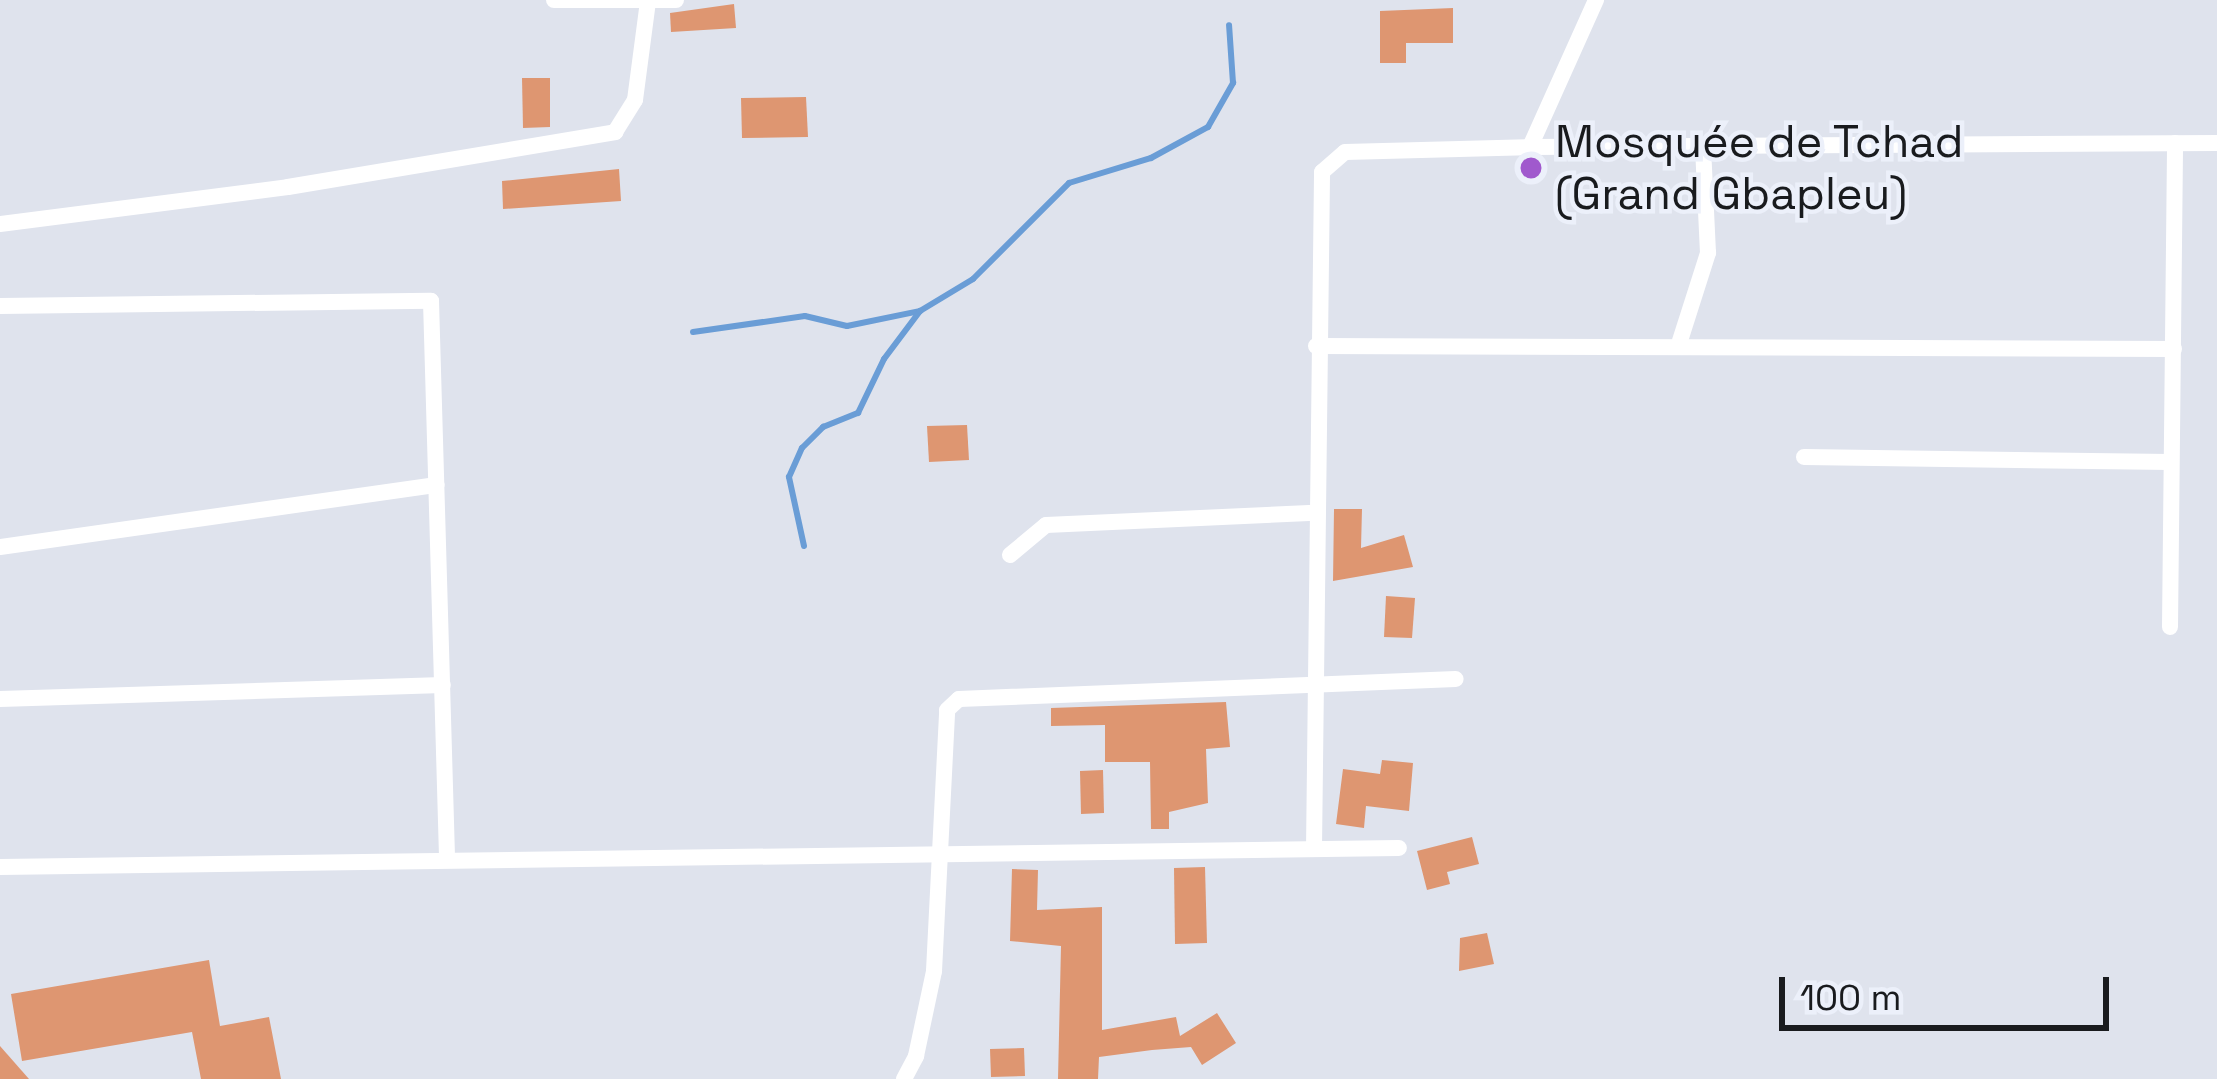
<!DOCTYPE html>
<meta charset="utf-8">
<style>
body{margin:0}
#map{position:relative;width:2217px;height:1079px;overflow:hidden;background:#dfe3ed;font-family:"Space Grotesk",sans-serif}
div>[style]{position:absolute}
.stream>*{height:6px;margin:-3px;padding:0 3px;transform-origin:3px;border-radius:3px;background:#6a9dd6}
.building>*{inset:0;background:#de9671}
.street>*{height:16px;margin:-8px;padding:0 8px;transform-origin:8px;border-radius:8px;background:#fff}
.dots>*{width:33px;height:33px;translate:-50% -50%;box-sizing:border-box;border:6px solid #ecf0fa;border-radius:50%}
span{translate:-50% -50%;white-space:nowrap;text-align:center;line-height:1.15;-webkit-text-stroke:9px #ecf0fa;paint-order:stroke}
.poi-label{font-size:45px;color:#191b1e}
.left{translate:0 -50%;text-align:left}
.scale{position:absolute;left:1779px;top:977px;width:330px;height:54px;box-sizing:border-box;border:6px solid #191b1e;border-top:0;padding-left:15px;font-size:36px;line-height:42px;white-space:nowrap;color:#191b1e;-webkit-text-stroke:9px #ecf0fa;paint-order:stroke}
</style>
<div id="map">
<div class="stream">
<div style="left:693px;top:332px;width:113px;rotate:-8.1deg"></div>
<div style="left:805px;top:316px;width:43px;rotate:13.4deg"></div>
<div style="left:847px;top:326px;width:75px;rotate:-11.6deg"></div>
<div style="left:804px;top:546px;width:71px;rotate:-102.3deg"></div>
<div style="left:789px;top:477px;width:32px;rotate:-66deg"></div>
<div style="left:802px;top:448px;width:30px;rotate:-45deg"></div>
<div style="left:823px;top:427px;width:38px;rotate:-22deg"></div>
<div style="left:858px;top:413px;width:60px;rotate:-64.3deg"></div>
<div style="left:884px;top:359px;width:60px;rotate:-53.1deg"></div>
<div style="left:920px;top:311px;width:62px;rotate:-31.1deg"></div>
<div style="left:973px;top:279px;width:136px;rotate:-45deg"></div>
<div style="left:1069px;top:183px;width:86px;rotate:-17deg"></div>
<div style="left:1151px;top:158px;width:65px;rotate:-28.5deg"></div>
<div style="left:1208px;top:127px;width:51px;rotate:-60.4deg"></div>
<div style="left:1233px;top:83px;width:58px;rotate:-93.9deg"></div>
</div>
<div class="building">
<div style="clip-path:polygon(734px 4px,736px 28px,671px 32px,670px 13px)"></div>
<div style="clip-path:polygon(1453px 8px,1453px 43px,1406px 43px,1406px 63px,1380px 63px,1380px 11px)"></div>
<div style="clip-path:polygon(522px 78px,550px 78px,550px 127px,523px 128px)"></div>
<div style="clip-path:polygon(806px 97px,808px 137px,742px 138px,741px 98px)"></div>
<div style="clip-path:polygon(619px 169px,621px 201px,503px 209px,502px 181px)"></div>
<div style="clip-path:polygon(967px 425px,969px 460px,929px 462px,927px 426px)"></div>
<div style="clip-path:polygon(1334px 509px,1362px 509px,1361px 548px,1404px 535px,1413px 567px,1333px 581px)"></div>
<div style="clip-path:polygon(1386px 596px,1415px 598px,1412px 638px,1384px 637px)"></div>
<div style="clip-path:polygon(1226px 702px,1230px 747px,1206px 749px,1208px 803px,1169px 812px,1169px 829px,1151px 829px,1150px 762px,1105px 762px,1105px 725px,1051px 726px,1051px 708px)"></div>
<div style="clip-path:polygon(1382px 760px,1413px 763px,1409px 811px,1366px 806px,1364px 828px,1336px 824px,1343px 769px,1380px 774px)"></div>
<div style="clip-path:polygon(1103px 770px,1104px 813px,1081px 814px,1080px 771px)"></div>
<div style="clip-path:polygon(1472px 837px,1479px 864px,1447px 872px,1450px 884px,1427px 890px,1417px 851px)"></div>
<div style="clip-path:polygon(1205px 867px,1207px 943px,1175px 944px,1174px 868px)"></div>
<div style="clip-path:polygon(1012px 869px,1038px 870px,1037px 910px,1102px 907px,1102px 1030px,1176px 1017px,1180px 1036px,1217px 1013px,1236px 1043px,1202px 1065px,1191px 1047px,1152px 1050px,1099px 1057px,1098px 1079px,1058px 1079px,1061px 946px,1010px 941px)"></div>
<div style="clip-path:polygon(1487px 933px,1494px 964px,1459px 971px,1460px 938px)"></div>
<div style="clip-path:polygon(209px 960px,220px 1026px,269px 1017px,281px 1079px,201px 1079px,192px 1032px,22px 1061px,11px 994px)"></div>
<div style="clip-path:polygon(0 1046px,29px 1079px,0 1079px)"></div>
<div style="clip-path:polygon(1024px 1048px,1025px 1076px,991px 1077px,990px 1049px)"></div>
</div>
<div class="street">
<div style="left:554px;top:0;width:122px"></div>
<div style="left:1596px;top:0;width:161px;rotate:114.2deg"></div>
<div style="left:1530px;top:147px;width:687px;rotate:-0.33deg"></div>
<div style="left:0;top:224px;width:290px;rotate:-7.3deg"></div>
<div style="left:288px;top:187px;width:332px;rotate:-9.5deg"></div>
<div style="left:615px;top:132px;width:38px;rotate:-58deg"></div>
<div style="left:635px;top:100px;width:100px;rotate:-82.5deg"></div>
<div style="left:0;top:306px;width:431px;rotate:-0.7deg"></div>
<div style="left:431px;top:301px;width:555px;rotate:88.35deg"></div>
<div style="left:1316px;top:346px;width:858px;rotate:0.2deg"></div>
<div style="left:1678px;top:347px;width:99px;rotate:-72.3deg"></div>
<div style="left:1708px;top:253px;width:107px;rotate:-92.7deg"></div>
<div style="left:1804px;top:457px;width:366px;rotate:0.8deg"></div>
<div style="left:0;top:547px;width:441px;rotate:-8.1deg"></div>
<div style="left:1010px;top:555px;width:47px;rotate:-39.8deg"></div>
<div style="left:1046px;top:525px;width:269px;rotate:-2.6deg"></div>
<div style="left:2170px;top:627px;width:484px;rotate:-89.4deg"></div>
<div style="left:0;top:699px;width:443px;rotate:-1.8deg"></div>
<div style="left:1314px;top:849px;width:677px;rotate:-89.32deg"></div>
<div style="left:1322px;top:172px;width:30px;rotate:-41deg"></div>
<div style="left:1345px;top:152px;width:185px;rotate:-1.5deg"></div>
<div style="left:0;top:867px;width:1399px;rotate:-0.78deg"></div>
<div style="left:904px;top:1079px;width:26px;rotate:-62deg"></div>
<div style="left:916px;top:1056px;width:87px;rotate:-78deg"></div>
<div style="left:934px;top:971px;width:261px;rotate:-87.1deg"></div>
<div style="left:947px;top:710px;width:16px;rotate:-43deg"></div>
<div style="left:959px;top:699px;width:497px;rotate:-2.3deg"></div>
</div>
<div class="dots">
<div style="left:1531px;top:168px;background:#a059cd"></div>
</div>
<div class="poi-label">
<span class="left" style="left:1555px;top:168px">Mosquée de Tchad<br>(Grand Gbapleu)</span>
</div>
<div class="scale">100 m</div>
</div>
